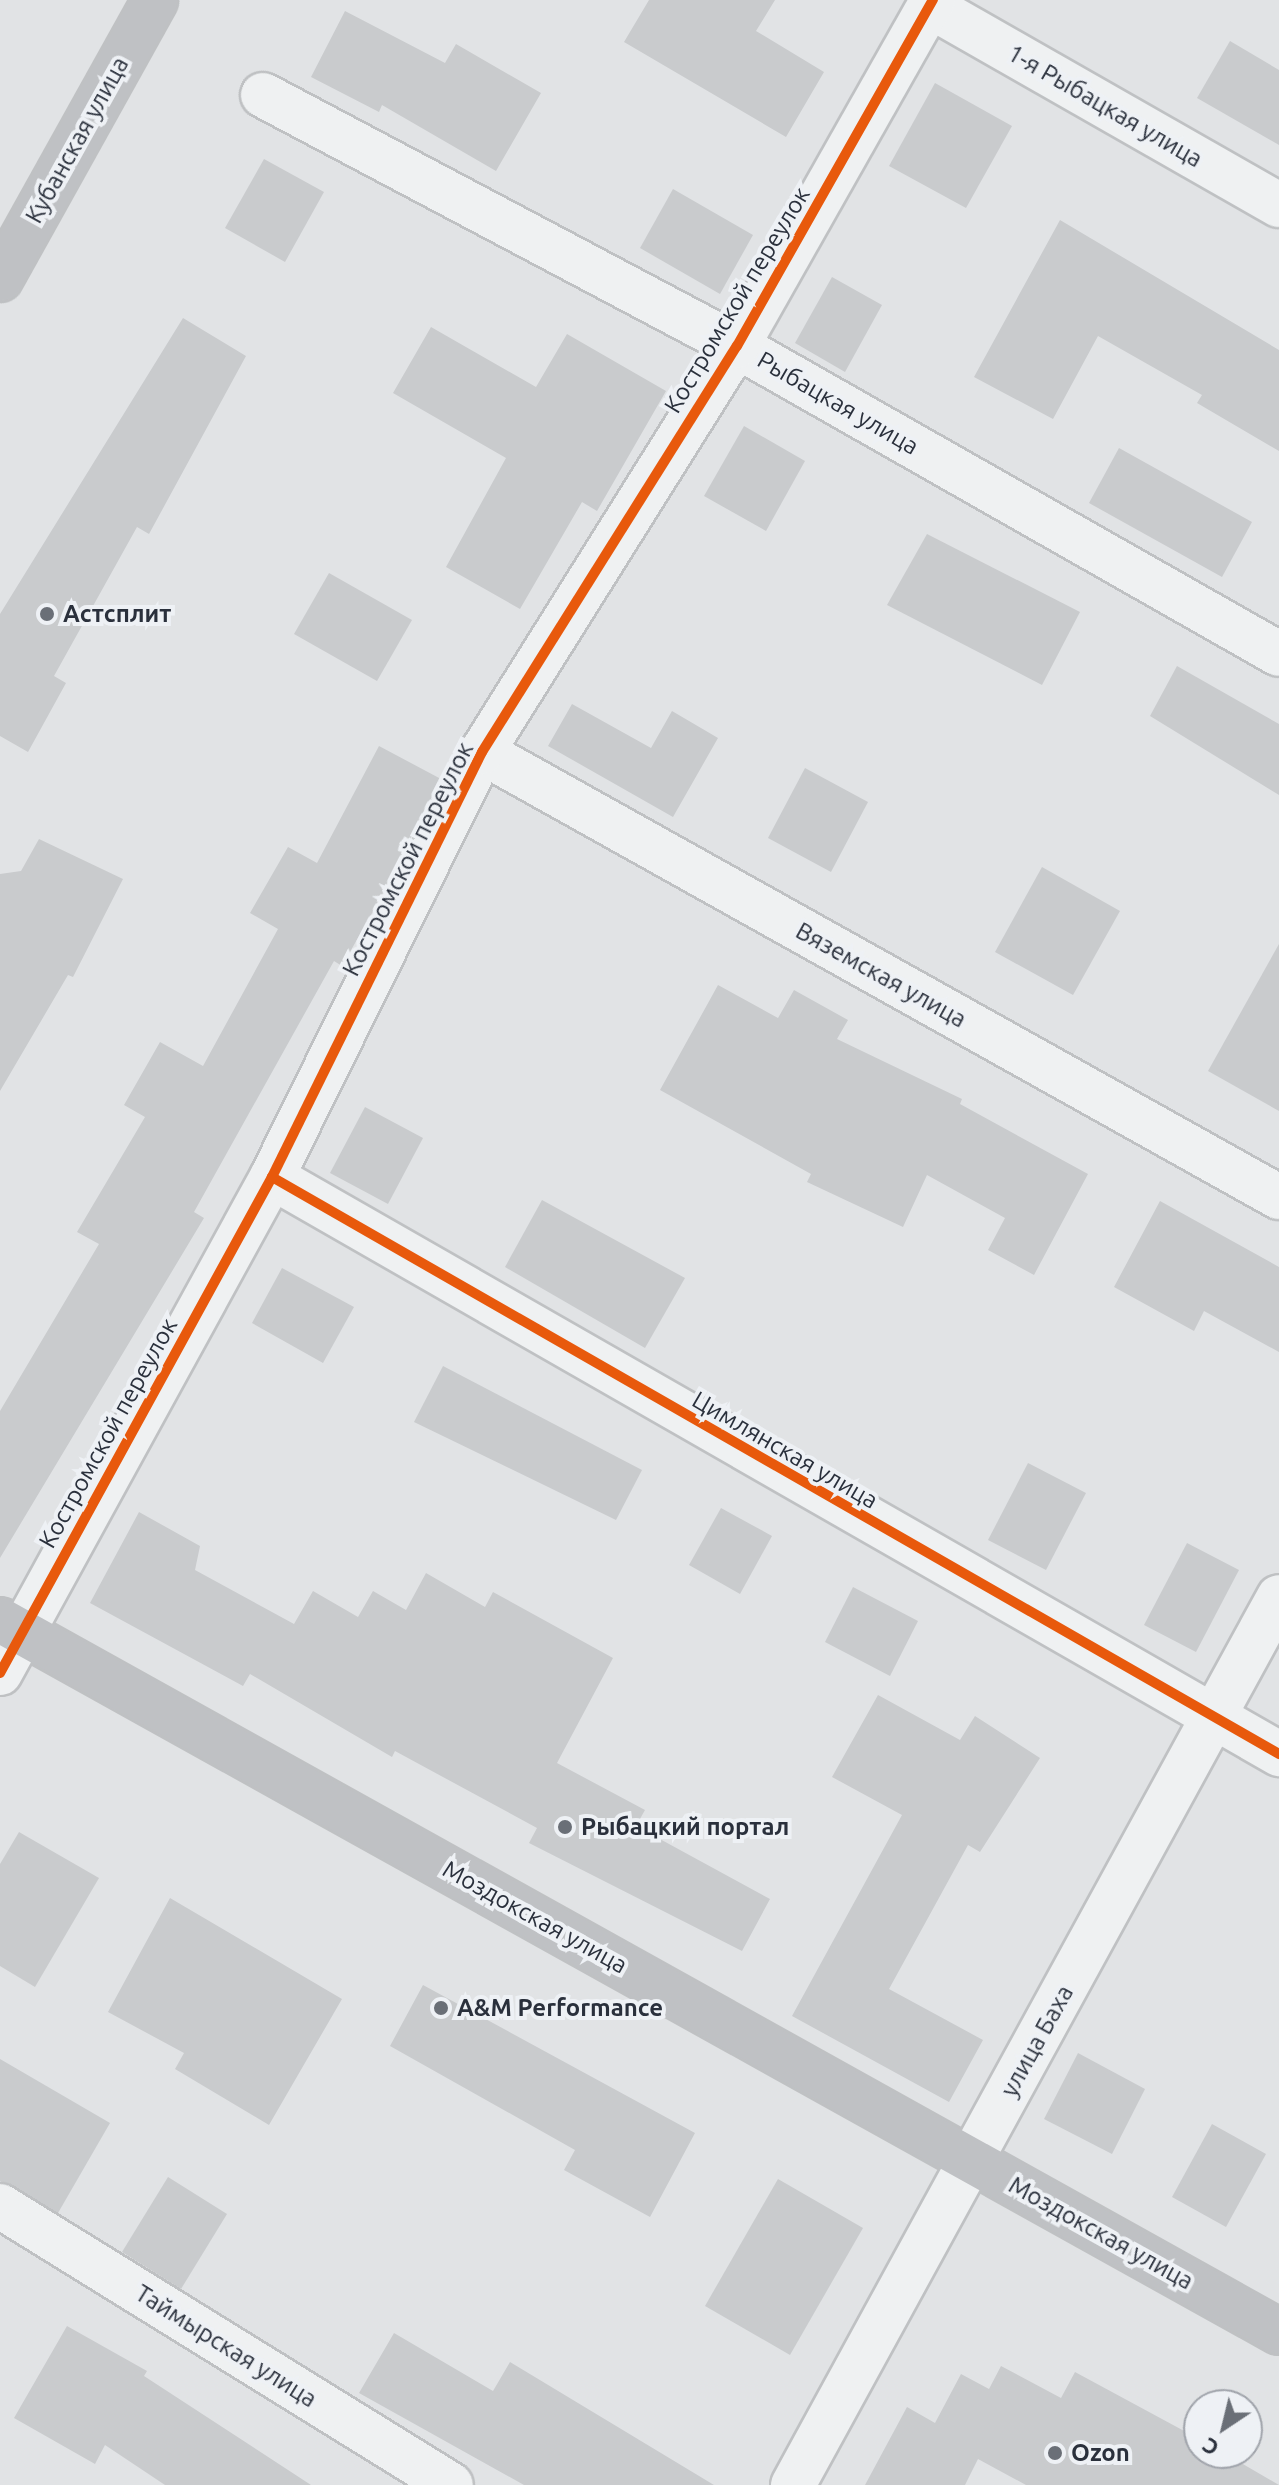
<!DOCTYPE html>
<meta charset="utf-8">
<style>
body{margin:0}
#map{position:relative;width:1279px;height:2485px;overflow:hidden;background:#e1e3e5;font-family:Ubuntu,sans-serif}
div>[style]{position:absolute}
.building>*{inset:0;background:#c9cbcd}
.roads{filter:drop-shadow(2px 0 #bfc1c3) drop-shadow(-2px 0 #bfc1c3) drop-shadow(0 2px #bfc1c3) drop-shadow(0 -2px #bfc1c3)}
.minor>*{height:44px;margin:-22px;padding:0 22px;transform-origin:22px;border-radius:22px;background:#eff1f2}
.secondary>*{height:44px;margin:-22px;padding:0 22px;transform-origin:22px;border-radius:22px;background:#bfc1c4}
.cycleway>*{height:10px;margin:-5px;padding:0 5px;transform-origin:5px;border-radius:5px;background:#e8590c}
.dots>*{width:22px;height:22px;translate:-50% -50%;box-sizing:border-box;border:4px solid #eef1f5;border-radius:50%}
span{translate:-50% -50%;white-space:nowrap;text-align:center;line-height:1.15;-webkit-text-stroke:8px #eef1f5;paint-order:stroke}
.street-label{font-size:24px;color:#2a303c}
.poi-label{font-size:24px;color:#2a303c;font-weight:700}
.left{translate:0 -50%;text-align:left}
.north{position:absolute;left:1183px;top:2389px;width:80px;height:80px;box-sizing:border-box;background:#eef1f5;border:2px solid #a0a4ab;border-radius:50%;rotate:215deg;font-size:22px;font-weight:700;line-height:32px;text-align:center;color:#2a303c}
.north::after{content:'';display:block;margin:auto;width:28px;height:36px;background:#6a6f77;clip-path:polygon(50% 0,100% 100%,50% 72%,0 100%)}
</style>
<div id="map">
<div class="building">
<div style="clip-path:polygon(649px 0,775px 0,756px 31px,824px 72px,786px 137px,624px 42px)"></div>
<div style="clip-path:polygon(345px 11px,445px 63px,456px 44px,541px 93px,496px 171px,382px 105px,379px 112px,311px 77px)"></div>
<div style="clip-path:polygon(1230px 41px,1279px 70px,1279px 145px,1197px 98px)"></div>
<div style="clip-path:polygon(935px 83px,1012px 126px,966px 208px,889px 166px)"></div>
<div style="clip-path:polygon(264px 159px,324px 192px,285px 262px,225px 228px)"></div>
<div style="clip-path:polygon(673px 189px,753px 235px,720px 294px,640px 248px)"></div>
<div style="clip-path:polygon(1060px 220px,1279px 350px,1279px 451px,1197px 403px,1202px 395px,1098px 336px,1053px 419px,974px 377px)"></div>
<div style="clip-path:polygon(832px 277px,882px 305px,845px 372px,795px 343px)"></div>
<div style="clip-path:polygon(183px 318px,246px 356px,149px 534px,137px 527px,54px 676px,66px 683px,28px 752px,0 736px,0 614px)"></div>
<div style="clip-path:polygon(431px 327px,536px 387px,567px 334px,666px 391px,597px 511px,582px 502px,520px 609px,446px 567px,506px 458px,393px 393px)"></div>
<div style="clip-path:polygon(744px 426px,805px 461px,766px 531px,704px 496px)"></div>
<div style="clip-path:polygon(1119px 448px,1252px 522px,1222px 577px,1089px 503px)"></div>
<div style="clip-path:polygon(927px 534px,1080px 612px,1042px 685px,887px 605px)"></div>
<div style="clip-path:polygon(329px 573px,412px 620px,377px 681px,294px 634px)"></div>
<div style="clip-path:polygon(1177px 666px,1279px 724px,1279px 795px,1150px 716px)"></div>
<div style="clip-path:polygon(572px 704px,651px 748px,672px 711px,718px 738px,673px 817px,548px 746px)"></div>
<div style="clip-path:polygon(379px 746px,441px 779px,380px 899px,342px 966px,334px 961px,194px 1212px,204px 1218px,0 1558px,0 1411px,99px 1244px,77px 1232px,145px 1117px,124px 1105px,160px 1042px,203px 1066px,278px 929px,250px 913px,288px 847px,317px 863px)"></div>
<div style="clip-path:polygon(805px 768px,868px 802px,831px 872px,768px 838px)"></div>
<div style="clip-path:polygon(39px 839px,123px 879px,73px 977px,68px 975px,0 1091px,0 874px,21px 871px)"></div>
<div style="clip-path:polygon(1042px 867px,1120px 911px,1073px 995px,995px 952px)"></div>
<div style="clip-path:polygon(1279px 944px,1279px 1111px,1208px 1071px)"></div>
<div style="clip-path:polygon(718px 985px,778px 1018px,794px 990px,848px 1020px,837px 1039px,962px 1099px,960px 1104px,1088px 1174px,1034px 1275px,988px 1250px,1005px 1218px,927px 1175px,903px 1227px,807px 1182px,811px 1174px,660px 1090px)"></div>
<div style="clip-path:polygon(365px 1107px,423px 1138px,388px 1204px,330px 1173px)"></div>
<div style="clip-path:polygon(542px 1200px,685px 1278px,645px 1348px,505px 1267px)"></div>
<div style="clip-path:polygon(1160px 1201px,1279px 1267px,1279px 1352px,1204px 1311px,1194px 1331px,1114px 1287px)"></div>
<div style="clip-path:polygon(282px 1268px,354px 1307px,323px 1363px,252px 1323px)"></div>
<div style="clip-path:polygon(443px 1366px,642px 1470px,616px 1520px,414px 1422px)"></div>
<div style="clip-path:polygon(1028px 1463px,1086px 1493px,1046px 1570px,988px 1540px)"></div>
<div style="clip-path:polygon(721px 1508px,772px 1536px,740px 1594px,689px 1565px)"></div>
<div style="clip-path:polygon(139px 1512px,200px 1546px,195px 1570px,294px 1624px,313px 1591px,358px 1617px,373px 1591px,406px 1610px,426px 1573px,485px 1607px,493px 1592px,613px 1658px,557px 1763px,645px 1810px,636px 1826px,770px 1899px,742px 1951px,529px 1843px,537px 1828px,395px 1751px,392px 1757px,250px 1674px,243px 1686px,90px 1603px)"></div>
<div style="clip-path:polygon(1187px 1543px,1239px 1570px,1196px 1652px,1144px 1625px)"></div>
<div style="clip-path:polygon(853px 1587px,918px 1621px,890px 1676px,825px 1642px)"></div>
<div style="clip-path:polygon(878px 1695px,960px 1740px,975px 1716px,1040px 1758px,980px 1852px,968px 1845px,889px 1989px,983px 2040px,949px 2102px,792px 2016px,902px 1815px,832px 1777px)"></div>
<div style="clip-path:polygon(19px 1832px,99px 1878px,35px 1987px,0 1966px,0 1864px)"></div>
<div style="clip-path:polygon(170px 1898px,342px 1999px,269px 2125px,175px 2069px,184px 2053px,108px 2012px)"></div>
<div style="clip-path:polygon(423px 1985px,695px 2133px,650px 2217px,564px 2170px,575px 2150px,390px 2046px)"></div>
<div style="clip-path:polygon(1078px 2053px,1145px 2089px,1112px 2154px,1044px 2119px)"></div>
<div style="clip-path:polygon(0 2059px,110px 2123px,58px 2213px,0 2181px)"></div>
<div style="clip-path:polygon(1212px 2124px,1266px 2154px,1226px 2227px,1172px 2197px)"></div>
<div style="clip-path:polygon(168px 2177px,227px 2214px,181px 2289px,122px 2252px)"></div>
<div style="clip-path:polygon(778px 2179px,863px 2228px,790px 2355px,705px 2306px)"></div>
<div style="clip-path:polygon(67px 2326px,147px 2371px,144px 2376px,311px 2485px,165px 2485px,105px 2445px,95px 2464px,14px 2418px)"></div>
<div style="clip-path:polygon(394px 2333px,493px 2391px,510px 2362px,714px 2485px,524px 2485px,359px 2393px)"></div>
<div style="clip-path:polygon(1001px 2366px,1061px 2398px,1075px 2372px,1199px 2439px,1199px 2453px,1224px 2453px,1279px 2485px,1026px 2485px,978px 2459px,965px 2485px,865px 2485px,907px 2407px,935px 2423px,961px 2374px,989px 2389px)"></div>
</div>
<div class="roads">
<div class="minor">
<div style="left:930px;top:6px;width:402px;rotate:29.7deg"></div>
<div style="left:263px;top:95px;width:536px;rotate:27.9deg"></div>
<div style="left:737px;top:346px;width:623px;rotate:29.61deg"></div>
<div style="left:482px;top:752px;width:913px;rotate:29.18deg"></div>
<div style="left:272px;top:1177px;width:1161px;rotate:29.81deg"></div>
<div style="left:0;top:1673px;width:566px;rotate:-61.26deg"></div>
<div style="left:272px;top:1177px;width:474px;rotate:-63.7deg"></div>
<div style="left:482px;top:752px;width:479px;rotate:-57.9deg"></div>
<div style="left:737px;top:346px;width:398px;rotate:-60.5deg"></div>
<div style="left:0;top:2206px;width:530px;rotate:31.74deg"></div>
<div style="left:793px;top:2485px;width:1012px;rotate:-61.31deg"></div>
</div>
<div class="secondary">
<div style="left:0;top:279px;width:319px;rotate:-60.9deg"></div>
<div style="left:0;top:1620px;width:1464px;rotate:29.1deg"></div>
</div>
</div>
<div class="cycleway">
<div style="left:272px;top:1177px;width:1161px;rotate:29.81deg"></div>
<div style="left:0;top:1673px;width:566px;rotate:-61.26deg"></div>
<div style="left:272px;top:1177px;width:474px;rotate:-63.7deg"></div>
<div style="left:482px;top:752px;width:479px;rotate:-57.9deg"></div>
<div style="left:737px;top:346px;width:398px;rotate:-60.5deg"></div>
</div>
<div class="dots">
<div style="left:47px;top:614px;background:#6a6f77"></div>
<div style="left:565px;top:1827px;background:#6a6f77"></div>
<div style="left:441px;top:2008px;background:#6a6f77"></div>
<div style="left:1055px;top:2453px;background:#6a6f77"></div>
</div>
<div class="street-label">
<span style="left:1105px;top:106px;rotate:30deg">1-я Рыбацкая улица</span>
<span style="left:77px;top:140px;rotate:-61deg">Кубанская улица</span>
<span style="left:737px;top:300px;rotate:-59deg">Костромской переулок</span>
<span style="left:838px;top:403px;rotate:30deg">Рыбацкая улица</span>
<span style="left:408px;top:859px;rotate:-63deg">Костромской переулок</span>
<span style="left:881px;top:975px;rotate:29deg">Вяземская улица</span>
<span style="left:108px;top:1433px;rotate:-61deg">Костромской переулок</span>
<span style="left:785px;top:1450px;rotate:30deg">Цимлянская улица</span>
<span style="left:535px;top:1917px;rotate:29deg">Моздокская улица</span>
<span style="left:1037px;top:2041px;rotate:-61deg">улица Баха</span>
<span style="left:1101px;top:2233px;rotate:29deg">Моздокская улица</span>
<span style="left:226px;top:2346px;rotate:32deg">Таймырская улица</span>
</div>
<div class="poi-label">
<span class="left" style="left:63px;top:614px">Астсплит</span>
<span class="left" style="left:581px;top:1827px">Рыбацкий портал</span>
<span class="left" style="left:457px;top:2008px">A&amp;M Performance</span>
<span class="left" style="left:1071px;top:2453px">Ozon</span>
</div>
<div class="north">С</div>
</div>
